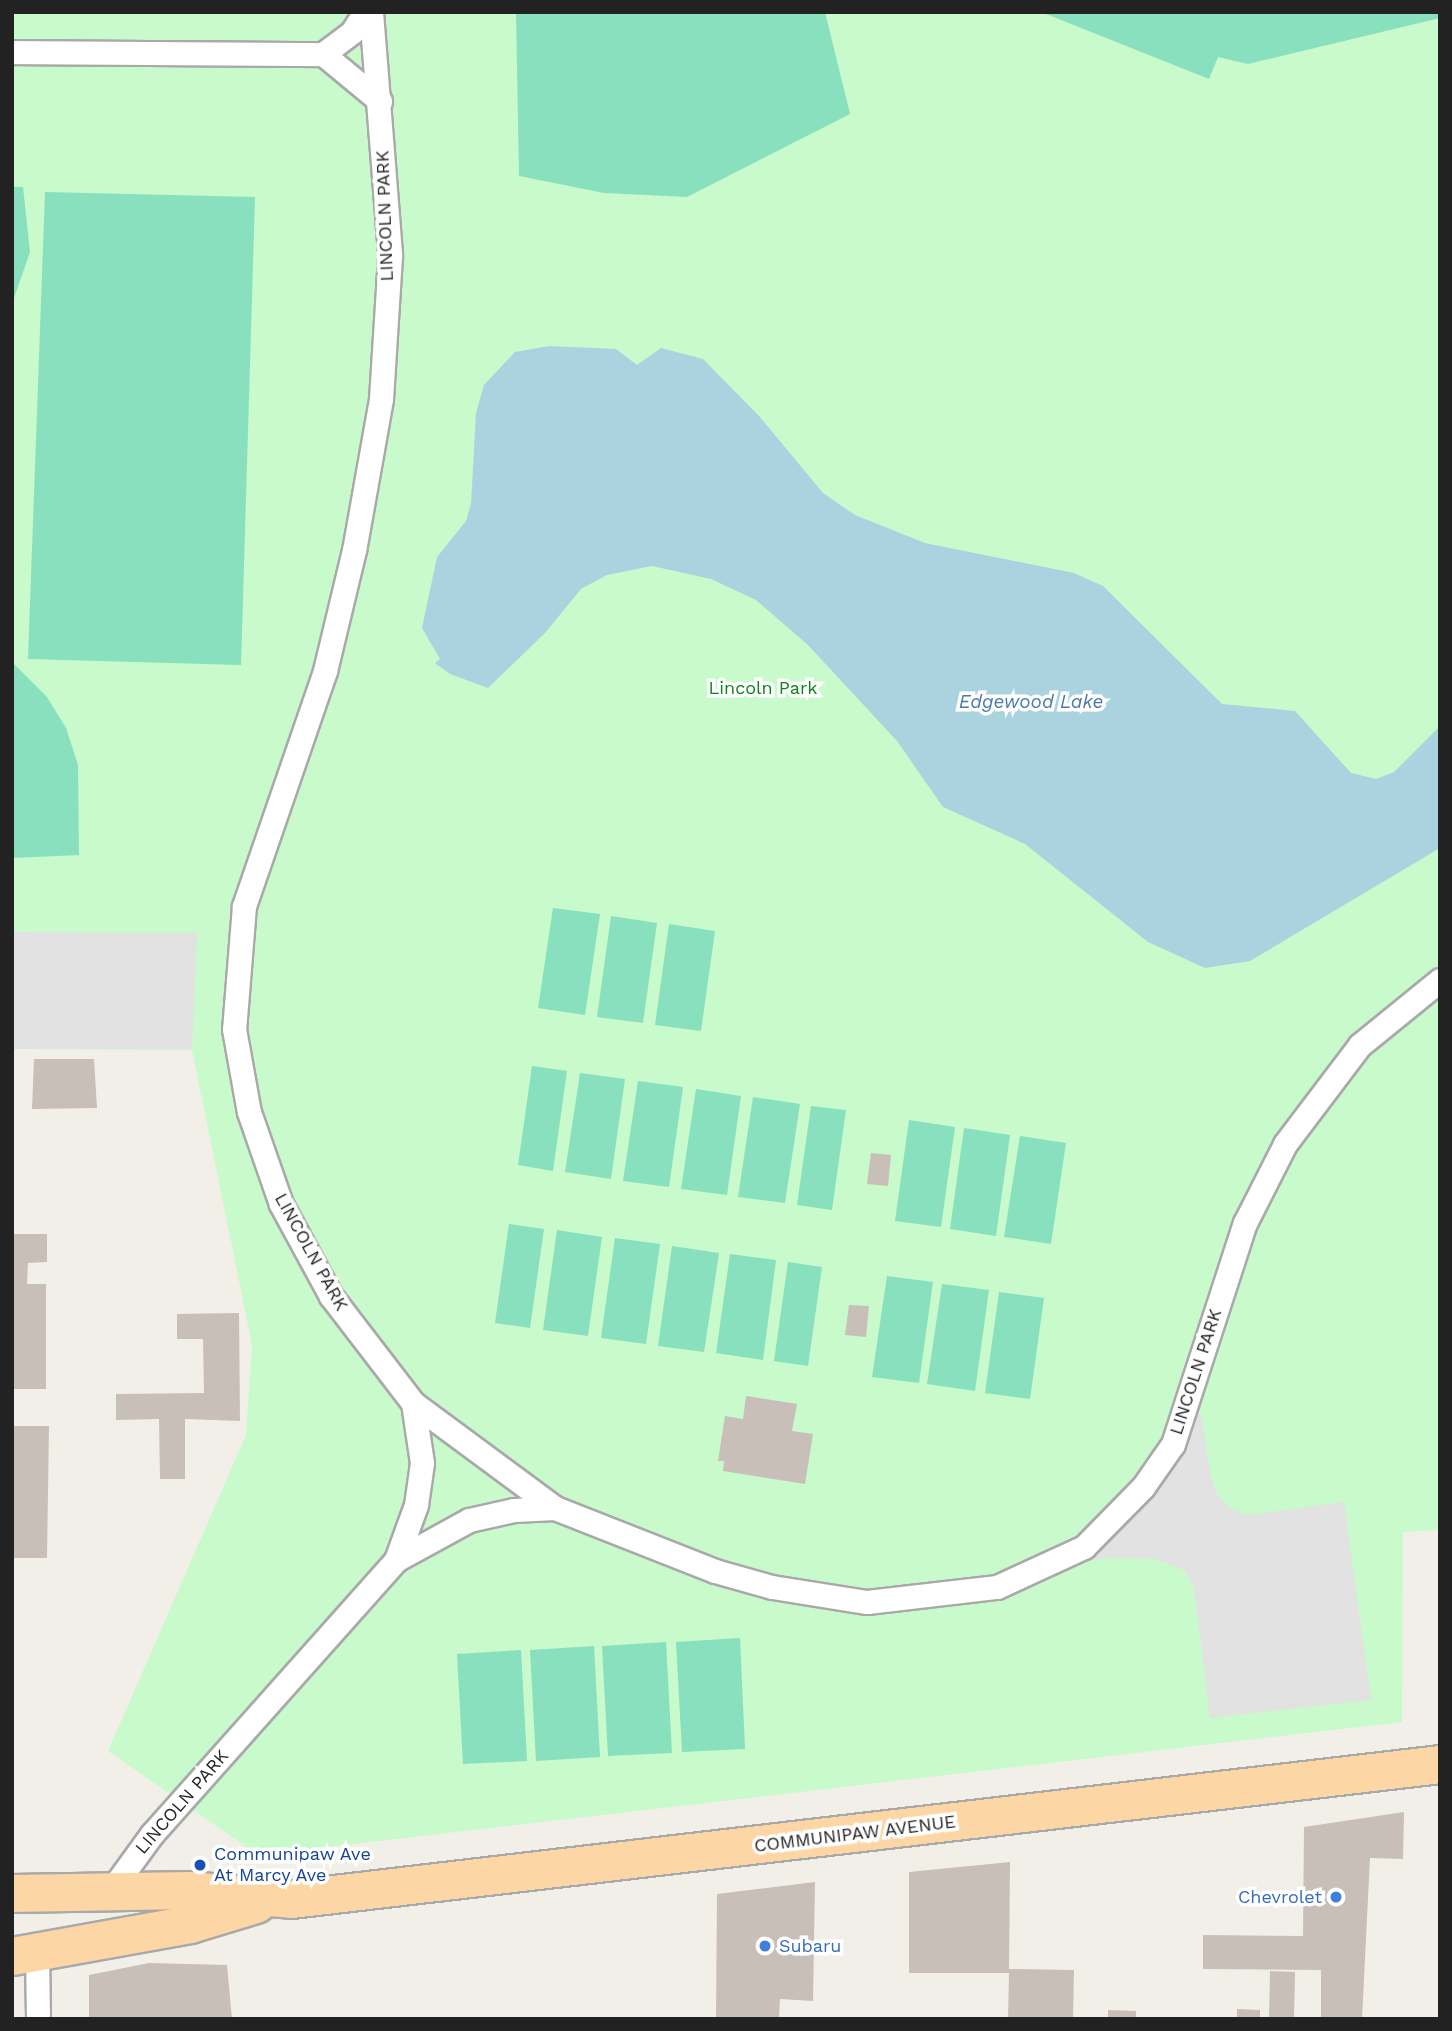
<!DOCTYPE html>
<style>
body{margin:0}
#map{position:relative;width:1452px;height:2031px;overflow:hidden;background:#f2efe9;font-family:"Work Sans",sans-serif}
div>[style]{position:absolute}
.park>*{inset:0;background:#c8facc}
.pitch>*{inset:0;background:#88e0be}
.parking>*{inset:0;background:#e2e2e2}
.water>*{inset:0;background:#aad3df}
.building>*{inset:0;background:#c7bfb8}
.roads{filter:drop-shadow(2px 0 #a9a9a9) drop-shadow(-2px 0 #a9a9a9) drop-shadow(0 2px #a9a9a9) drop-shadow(0 -2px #a9a9a9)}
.minor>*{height:23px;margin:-11.5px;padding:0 11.5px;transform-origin:11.5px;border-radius:11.5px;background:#fff}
.primary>*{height:37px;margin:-18.5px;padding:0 18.5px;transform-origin:18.5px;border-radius:18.5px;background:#fcd6a4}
.dots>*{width:19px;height:19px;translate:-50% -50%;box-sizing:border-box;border:4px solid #fff;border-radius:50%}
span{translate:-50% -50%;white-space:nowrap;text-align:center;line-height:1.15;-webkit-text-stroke:7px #fff;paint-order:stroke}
.street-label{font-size:18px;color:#222}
.park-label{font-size:18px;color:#0c8416}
.transit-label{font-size:18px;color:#164399}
.left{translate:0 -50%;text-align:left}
.shop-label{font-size:18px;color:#366cbe}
.right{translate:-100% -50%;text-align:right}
.water-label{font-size:19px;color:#4a7aab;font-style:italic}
.frame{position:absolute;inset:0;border:14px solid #222;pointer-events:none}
</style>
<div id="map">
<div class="park">
<div style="clip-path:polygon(12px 12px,1440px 12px,1440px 1530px,1403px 1532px,1402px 1722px,258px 1855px,108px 1751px,246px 1435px,252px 1345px,192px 1050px,12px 1049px)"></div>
</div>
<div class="pitch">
<div style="clip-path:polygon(516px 12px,825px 12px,850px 114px,687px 197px,604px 193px,519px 176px)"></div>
<div style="clip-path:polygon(1041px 12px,1440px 12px,1440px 18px,1248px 64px,1218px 57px,1209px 79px)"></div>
<div style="clip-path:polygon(12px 187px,23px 187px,30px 252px,12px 304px)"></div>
<div style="clip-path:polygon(45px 192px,255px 197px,241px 665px,28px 659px)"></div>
<div style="clip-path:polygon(12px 662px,47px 697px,66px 728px,78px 765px,79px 855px,12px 858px)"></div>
<div style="clip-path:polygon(553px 908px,600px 914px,585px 1015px,538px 1008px)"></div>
<div style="clip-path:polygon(611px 916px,657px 923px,643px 1023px,597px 1017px)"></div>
<div style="clip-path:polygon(669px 924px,715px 931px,701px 1031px,655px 1025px)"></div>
<div style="clip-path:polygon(532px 1066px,567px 1071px,553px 1171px,518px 1165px)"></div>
<div style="clip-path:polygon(580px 1073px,625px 1079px,611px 1179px,565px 1172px)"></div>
<div style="clip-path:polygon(638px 1081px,683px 1087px,669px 1187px,623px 1181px)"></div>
<div style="clip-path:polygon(696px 1089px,741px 1096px,727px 1195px,681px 1189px)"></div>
<div style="clip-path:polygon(753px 1097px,800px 1104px,785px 1203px,738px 1197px)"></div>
<div style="clip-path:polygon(811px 1106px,846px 1110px,832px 1210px,797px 1205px)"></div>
<div style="clip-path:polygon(909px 1120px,955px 1127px,941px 1227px,895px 1221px)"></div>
<div style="clip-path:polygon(964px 1128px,1010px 1135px,996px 1236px,950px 1229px)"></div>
<div style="clip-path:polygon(1020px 1136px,1066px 1143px,1051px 1244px,1004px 1237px)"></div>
<div style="clip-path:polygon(509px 1224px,544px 1229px,530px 1328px,495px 1323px)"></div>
<div style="clip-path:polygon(557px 1230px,602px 1237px,588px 1336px,543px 1330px)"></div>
<div style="clip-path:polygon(615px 1238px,660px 1244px,646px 1344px,601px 1338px)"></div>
<div style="clip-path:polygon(672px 1246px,719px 1253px,704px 1352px,658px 1346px)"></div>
<div style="clip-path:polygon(730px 1254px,776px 1260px,763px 1360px,716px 1353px)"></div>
<div style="clip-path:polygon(788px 1262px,822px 1267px,808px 1366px,774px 1361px)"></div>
<div style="clip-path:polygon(887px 1276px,933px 1282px,919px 1383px,872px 1377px)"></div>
<div style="clip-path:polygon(942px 1284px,989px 1290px,975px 1391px,927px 1384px)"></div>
<div style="clip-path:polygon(999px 1292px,1044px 1298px,1030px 1399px,985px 1393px)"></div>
<div style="clip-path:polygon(740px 1638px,745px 1749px,682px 1752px,676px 1642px)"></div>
<div style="clip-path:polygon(666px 1642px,672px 1753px,608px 1756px,602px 1646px)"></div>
<div style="clip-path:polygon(594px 1646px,600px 1757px,536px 1761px,530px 1650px)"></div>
<div style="clip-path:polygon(521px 1650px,527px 1761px,463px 1764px,457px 1654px)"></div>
</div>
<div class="parking">
<div style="clip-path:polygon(12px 932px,197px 933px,192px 1049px,12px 1049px)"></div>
<div style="clip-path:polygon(1194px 1414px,1201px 1414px,1212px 1482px,1219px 1498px,1232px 1509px,1247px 1515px,1344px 1502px,1371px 1700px,1210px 1718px,1194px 1588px,1185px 1571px,1156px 1559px,1105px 1558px,1068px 1564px,1158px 1475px,1191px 1427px)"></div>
</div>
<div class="water">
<div style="clip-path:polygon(549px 346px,616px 349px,637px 365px,661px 348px,703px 359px,759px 416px,823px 493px,855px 515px,925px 543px,1074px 573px,1103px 586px,1222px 704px,1295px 711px,1351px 773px,1376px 779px,1394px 772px,1440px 726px,1440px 848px,1250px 961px,1205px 968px,1148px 942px,1025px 844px,943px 807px,897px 741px,808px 645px,756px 600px,711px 579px,652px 566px,607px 575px,581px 589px,545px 633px,488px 688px,450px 674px,435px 663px,440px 659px,422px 628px,437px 557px,466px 521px,471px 504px,476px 413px,484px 385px,515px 352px)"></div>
</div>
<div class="building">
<div style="clip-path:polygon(34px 1059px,94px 1059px,97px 1108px,32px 1109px)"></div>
<div style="clip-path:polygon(871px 1153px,891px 1155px,888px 1186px,867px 1184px)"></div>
<div style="clip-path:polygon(12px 1234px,47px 1234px,47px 1262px,28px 1263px,27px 1284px,46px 1284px,46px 1389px,12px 1389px)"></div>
<div style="clip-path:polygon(849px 1305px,869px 1306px,866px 1337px,845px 1335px)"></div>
<div style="clip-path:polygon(239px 1313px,240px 1421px,185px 1419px,185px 1479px,160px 1479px,159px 1419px,116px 1420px,116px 1394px,204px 1393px,203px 1339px,177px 1339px,177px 1314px)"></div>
<div style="clip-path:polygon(746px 1396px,797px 1404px,792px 1431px,813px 1434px,805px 1484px,723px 1471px,724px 1461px,718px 1461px,725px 1416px,743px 1419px)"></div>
<div style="clip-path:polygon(14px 1426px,49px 1426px,47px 1558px,13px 1558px)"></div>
<div style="clip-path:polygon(1404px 1812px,1403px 1859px,1370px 1858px,1362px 2019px,1321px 2019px,1321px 1970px,1203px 1969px,1203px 1935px,1303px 1936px,1304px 1827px)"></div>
<div style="clip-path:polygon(1010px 1862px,1009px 1969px,1074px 1970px,1073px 2019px,1008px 2019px,1009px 1973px,909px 1973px,909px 1872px)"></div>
<div style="clip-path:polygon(815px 1882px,813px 2001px,780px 1999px,779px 2019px,716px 2019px,717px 1894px)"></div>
<div style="clip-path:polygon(149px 1963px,227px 1965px,232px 2019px,89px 2019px,89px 1975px)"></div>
<div style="clip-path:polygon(1270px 1971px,1295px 1972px,1294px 2019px,1269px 2019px)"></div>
<div style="clip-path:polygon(1237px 2009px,1260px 2010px,1260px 2019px,1237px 2019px)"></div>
<div style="clip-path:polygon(1108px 2010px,1136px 2011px,1136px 2019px,1108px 2019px)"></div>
</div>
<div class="roads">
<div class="minor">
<div style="left:371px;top:12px;width:245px;rotate:85.5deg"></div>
<div style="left:390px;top:256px;width:143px;rotate:93.6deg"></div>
<div style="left:381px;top:399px;width:153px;rotate:100.1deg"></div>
<div style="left:354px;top:550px;width:124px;rotate:103.5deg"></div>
<div style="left:325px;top:671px;width:249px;rotate:109deg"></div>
<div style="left:244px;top:906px;width:123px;rotate:94.6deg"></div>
<div style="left:234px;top:1029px;width:84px;rotate:79.8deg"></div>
<div style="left:249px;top:1112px;width:97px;rotate:70.8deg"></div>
<div style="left:281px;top:1204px;width:105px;rotate:61.5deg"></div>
<div style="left:331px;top:1296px;width:135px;rotate:52.5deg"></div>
<div style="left:413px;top:1403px;width:177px;rotate:36.5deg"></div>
<div style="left:555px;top:1508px;width:172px;rotate:21.5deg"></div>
<div style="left:715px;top:1571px;width:59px;rotate:15.7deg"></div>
<div style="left:772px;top:1587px;width:96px;rotate:9deg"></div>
<div style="left:867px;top:1602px;width:131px;rotate:-6.6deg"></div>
<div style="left:997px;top:1587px;width:96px;rotate:-24.7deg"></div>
<div style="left:1084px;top:1547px;width:84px;rotate:-45.5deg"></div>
<div style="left:1143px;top:1487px;width:52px;rotate:-55.1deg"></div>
<div style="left:1173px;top:1444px;width:232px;rotate:-72deg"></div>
<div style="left:1245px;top:1223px;width:89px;rotate:-63.1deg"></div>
<div style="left:1285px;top:1144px;width:124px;rotate:-52.9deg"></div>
<div style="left:1360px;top:1045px;width:103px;rotate:-39.1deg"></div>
<div style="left:12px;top:52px;width:311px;rotate:0.4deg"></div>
<div style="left:323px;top:54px;width:74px;rotate:39.5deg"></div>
<div style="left:323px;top:54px;width:36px;rotate:-37deg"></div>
<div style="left:352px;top:32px;width:24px;rotate:-57deg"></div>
<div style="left:396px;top:1560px;width:59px;rotate:-70deg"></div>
<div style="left:416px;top:1505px;width:42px;rotate:-81.9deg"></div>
<div style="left:422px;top:1463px;width:61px;rotate:-98.5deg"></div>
<div style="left:112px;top:1889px;width:68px;rotate:-54deg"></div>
<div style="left:152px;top:1834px;width:367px;rotate:-48.3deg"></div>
<div style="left:396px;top:1560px;width:83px;rotate:-28.7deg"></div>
<div style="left:469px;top:1520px;width:46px;rotate:-12.5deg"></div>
<div style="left:514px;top:1510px;width:41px;rotate:-2.8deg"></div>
<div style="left:37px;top:1953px;width:66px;rotate:89.1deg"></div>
</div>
<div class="primary">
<div style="left:12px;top:1893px;width:177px;rotate:-1deg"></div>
<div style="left:189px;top:1890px;width:102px;rotate:5deg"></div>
<div style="left:291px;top:1899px;width:1157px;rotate:-6.7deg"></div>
<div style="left:12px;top:1956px;width:181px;rotate:-10.2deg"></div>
<div style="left:190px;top:1924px;width:69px;rotate:-16.9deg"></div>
</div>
</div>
<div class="dots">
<div style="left:200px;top:1865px;background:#1a4fb4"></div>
<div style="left:1336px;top:1897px;background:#3f7fe0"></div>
<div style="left:765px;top:1946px;background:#3f7fe0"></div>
</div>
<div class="street-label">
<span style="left:385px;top:216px;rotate:-92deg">LINCOLN PARK</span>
<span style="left:311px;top:1252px;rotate:61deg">LINCOLN PARK</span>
<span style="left:1196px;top:1372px;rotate:-72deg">LINCOLN PARK</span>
<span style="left:182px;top:1802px;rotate:-49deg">LINCOLN PARK</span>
<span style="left:855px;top:1834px;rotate:-7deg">COMMUNIPAW AVENUE</span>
</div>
<div class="park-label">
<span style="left:763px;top:688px">Lincoln Park</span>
</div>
<div class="transit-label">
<span class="left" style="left:214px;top:1865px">Communipaw Ave<br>At Marcy Ave</span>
</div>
<div class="shop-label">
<span class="right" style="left:1322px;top:1897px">Chevrolet</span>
<span class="left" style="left:779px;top:1946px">Subaru</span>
</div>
<div class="water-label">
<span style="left:1031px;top:702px">Edgewood Lake</span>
</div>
<div class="frame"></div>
</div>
